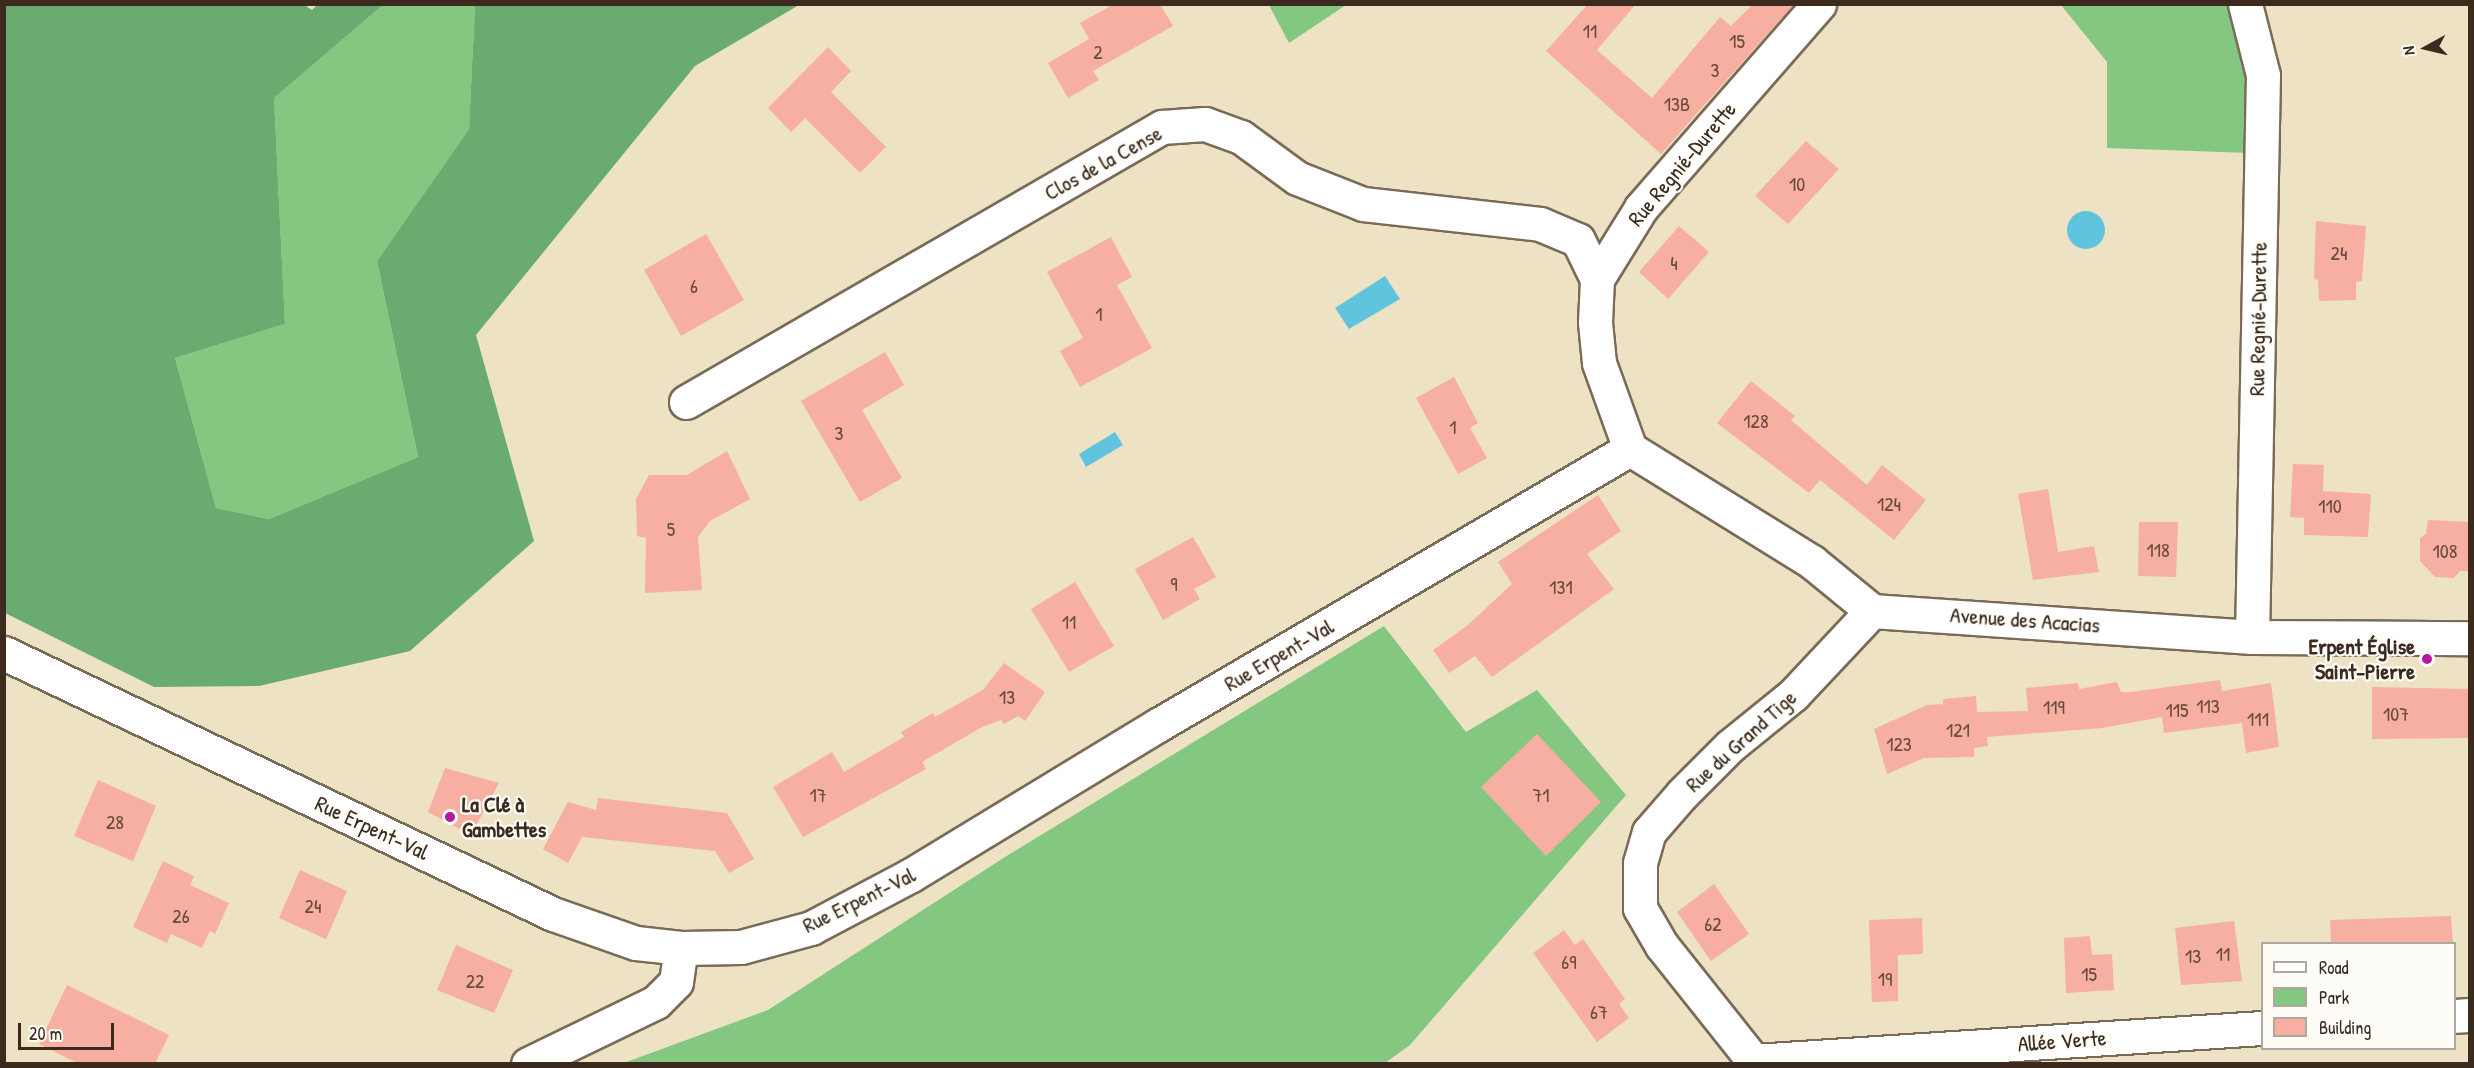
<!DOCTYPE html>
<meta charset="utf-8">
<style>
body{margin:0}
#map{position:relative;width:2474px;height:1068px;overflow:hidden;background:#eee2c4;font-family:"Patrick Hand",sans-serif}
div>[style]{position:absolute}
.green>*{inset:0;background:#83c781}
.forest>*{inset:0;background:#6aac6f}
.water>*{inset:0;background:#61c4df}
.round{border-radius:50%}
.building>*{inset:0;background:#f6afa1}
.roads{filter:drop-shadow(2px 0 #7a6a58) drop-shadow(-2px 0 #7a6a58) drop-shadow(0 2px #7a6a58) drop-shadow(0 -2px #7a6a58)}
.minor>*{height:33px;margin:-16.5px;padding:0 16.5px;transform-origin:16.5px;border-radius:16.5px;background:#fff}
.tertiary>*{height:33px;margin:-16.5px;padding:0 16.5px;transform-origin:16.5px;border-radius:16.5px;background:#fff}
.dots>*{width:16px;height:16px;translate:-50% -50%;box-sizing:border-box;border:3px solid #fdfcf7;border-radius:50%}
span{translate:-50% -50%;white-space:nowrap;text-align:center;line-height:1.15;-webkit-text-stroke:4.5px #fdfcf7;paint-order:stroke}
.number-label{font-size:20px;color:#6a4b3f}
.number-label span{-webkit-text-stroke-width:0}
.street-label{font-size:22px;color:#3b2a1e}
.poi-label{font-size:22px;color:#3b2a1e;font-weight:700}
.right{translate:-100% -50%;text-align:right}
.left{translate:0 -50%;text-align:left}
.frame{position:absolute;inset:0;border:6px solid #3b2a1e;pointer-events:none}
.legend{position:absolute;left:2261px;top:942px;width:195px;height:108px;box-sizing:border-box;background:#fdfcf7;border:2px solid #afa8a0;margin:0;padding:8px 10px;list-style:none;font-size:18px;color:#3b2a1e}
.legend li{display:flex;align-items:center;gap:12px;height:30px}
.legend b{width:30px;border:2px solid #afa8a0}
.north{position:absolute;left:2396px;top:18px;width:60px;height:60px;-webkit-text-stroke:4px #fdfcf7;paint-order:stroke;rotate:262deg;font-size:16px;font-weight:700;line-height:24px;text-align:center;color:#3b2a1e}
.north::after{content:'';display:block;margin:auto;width:21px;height:27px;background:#3b2a1e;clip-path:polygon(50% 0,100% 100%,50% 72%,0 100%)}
.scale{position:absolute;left:18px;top:1023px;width:96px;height:27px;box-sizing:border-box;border:3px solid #3b2a1e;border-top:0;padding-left:8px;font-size:18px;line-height:21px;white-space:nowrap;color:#3b2a1e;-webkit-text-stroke:4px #fdfcf7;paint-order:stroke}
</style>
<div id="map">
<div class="green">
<div style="clip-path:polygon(383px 5px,475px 5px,469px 129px,377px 261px,418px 457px,269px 519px,216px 508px,175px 358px,285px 324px,274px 98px)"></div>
<div style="clip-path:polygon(1269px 5px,1346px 5px,1289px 43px)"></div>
<div style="clip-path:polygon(2061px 5px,2227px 5px,2253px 79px,2250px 153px,2107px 148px,2107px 62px)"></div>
<div style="clip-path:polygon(1384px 626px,1466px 732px,1537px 690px,1626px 795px,1410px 1045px,1385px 1063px,621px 1064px,768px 1010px,1005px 857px)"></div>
</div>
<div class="forest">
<div style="clip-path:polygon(303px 4px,312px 10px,317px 5px,383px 5px,274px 98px,285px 324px,175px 358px,216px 508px,269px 519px,418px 457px,377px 261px,469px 129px,475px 5px,799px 5px,695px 66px,476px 335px,534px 541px,410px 651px,259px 686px,154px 687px,5px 613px,4px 5px)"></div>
</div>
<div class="water">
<div class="round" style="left:2067px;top:211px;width:38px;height:38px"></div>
<div style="clip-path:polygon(1385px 276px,1400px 299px,1349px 329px,1335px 308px)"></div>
<div style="clip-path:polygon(1115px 432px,1123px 445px,1086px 467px,1079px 454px)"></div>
</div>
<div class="building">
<div style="clip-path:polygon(1114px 4px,1160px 4px,1173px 26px,1093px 71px,1099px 80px,1068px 98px,1048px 63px,1089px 39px,1080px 23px)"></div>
<div style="clip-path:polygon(1588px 4px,1636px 4px,1597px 50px,1652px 98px,1720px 17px,1731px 26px,1753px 4px,1794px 4px,1661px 154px,1546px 51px)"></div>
<div style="clip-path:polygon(828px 47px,851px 71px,831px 92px,886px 147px,860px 173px,805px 118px,791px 132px,768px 108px)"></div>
<div style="clip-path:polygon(1806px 141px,1839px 169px,1788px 224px,1755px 196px)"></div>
<div style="clip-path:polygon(2316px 221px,2366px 226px,2362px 281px,2356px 282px,2356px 300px,2319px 301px,2318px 280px,2314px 279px)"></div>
<div style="clip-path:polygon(1679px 226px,1709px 252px,1668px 299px,1639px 272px)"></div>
<div style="clip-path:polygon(706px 234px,744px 300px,681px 336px,644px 270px)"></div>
<div style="clip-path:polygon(1111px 237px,1132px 277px,1117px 285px,1152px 348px,1080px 387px,1060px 351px,1083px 338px,1047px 272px)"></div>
<div style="clip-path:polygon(885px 352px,904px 385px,862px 410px,902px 478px,860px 502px,801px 401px)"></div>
<div style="clip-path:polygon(1454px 377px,1478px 423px,1470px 428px,1487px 458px,1458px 474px,1416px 398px)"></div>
<div style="clip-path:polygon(1751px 381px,1795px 416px,1791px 420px,1867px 485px,1882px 465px,1926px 500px,1894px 540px,1820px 480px,1809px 493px,1717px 423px)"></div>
<div style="clip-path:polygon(727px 451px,750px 499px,710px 521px,698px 537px,702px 590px,645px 593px,646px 538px,637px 536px,636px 499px,649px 475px,687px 475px)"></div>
<div style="clip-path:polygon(2293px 464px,2324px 465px,2323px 491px,2371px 494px,2368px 537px,2304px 535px,2304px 518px,2290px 517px)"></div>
<div style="clip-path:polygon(2048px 489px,2058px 552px,2094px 546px,2099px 572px,2033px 580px,2018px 494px)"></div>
<div style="clip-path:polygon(1598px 495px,1621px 531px,1587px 554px,1614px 589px,1492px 677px,1475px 656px,1449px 673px,1433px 650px,1468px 625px,1512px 584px,1498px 562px)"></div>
<div style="clip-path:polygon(2428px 520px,2469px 522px,2469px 571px,2460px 571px,2454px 578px,2435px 577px,2420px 561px,2420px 538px,2426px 534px)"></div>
<div style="clip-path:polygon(2139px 522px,2178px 522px,2176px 577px,2138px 576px)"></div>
<div style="clip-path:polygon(1193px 537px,1216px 577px,1194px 589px,1200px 599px,1163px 620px,1135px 569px)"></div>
<div style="clip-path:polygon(1075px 582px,1114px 646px,1069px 672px,1031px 609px)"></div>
<div style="clip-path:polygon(1004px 663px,1045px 692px,1025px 721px,1018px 716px,1004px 724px,1001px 720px,982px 727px,922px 762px,926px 769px,803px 837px,773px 787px,832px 752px,844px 772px,904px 737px,901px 732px,933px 713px,935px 717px,983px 690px)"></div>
<div style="clip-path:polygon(2220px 680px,2222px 691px,2271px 683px,2279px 747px,2246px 753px,2242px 723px,2164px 733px,2162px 717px,2102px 728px,1987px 737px,1988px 746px,1974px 748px,1974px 757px,1924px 758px,1887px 774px,1874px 729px,1927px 705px,1943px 704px,1943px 699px,1976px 696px,1977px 712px,2028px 711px,2026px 688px,2078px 683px,2079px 689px,2117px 682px,2121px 692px,2131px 692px)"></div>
<div style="clip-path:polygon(2372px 687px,2469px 689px,2469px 738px,2372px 739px)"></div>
<div style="clip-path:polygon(1537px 734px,1601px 802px,1546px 856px,1481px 787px)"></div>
<div style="clip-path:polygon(445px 768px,499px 783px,471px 835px,428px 812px)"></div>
<div style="clip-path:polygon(98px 780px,156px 806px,133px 861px,74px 836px)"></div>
<div style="clip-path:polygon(598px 798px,727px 813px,754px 859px,729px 873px,715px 851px,582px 837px,568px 863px,543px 849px,568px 802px,596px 810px)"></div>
<div style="clip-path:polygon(163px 861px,194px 876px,190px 885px,229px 903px,215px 934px,210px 931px,202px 948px,171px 934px,167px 943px,133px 927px)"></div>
<div style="clip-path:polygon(300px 870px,347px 891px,326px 939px,279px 918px)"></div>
<div style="clip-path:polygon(1714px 884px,1749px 934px,1711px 961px,1677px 912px)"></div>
<div style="clip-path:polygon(2451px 916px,2453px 944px,2331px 944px,2330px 920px)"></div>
<div style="clip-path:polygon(1922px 918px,1923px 954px,1898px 955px,1898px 1001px,1872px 1002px,1869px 920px)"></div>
<div style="clip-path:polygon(2234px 921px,2242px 981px,2181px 985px,2175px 928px)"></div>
<div style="clip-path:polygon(1564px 930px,1575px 945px,1583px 939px,1625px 999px,1619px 1004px,1629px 1018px,1597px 1042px,1533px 953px)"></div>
<div style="clip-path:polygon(2090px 936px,2092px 955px,2112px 954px,2114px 990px,2066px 993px,2064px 938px)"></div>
<div style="clip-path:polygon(456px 945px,513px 970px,494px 1013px,437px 990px)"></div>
<div style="clip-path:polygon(67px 985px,169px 1035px,155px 1064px,79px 1064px,39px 1044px)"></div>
</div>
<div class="roads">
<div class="minor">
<div style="left:2245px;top:4px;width:73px;rotate:75.8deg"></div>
<div style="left:2263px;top:75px;width:562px;rotate:91.12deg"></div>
<div style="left:686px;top:402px;width:550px;rotate:-30.02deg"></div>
<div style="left:1162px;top:127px;width:43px;rotate:-4deg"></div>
<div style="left:1205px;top:124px;width:38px;rotate:20deg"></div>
<div style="left:1241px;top:137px;width:69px;rotate:36.2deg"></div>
<div style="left:1297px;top:178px;width:71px;rotate:21.5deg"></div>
<div style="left:1363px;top:204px;width:178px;rotate:6.4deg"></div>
<div style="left:1540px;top:224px;width:41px;rotate:22.8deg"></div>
<div style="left:1578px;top:240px;width:43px;rotate:64deg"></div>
<div style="left:1630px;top:449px;width:91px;rotate:-109.8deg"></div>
<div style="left:1599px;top:363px;width:41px;rotate:-95.6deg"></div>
<div style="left:1595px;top:322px;width:43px;rotate:-87.3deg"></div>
<div style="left:1597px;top:279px;width:84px;rotate:-58.2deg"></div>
<div style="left:1641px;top:208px;width:271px;rotate:-48.9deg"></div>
<div style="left:2454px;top:1016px;width:16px;rotate:-4deg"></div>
<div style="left:1754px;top:1061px;width:509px;rotate:-3.72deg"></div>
<div style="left:528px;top:1064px;width:142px;rotate:-25.8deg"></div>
<div style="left:656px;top:1002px;width:28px;rotate:-45deg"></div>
<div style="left:676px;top:982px;width:34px;rotate:-82deg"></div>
<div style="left:1756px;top:1064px;width:151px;rotate:-128.5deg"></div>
<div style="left:1662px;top:946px;width:44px;rotate:-120.1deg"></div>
<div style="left:1640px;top:908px;width:45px;rotate:-90deg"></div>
<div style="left:1640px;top:863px;width:32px;rotate:-74deg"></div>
<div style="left:1649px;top:832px;width:50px;rotate:-49deg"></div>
<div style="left:1682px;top:794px;width:68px;rotate:-45deg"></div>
<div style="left:1730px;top:746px;width:81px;rotate:-39deg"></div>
<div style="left:1793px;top:695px;width:115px;rotate:-46.8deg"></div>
</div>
<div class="tertiary">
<div style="left:4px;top:653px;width:608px;rotate:25.43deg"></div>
<div style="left:553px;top:914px;width:88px;rotate:19.3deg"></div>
<div style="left:636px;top:943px;width:45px;rotate:6.3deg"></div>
<div style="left:681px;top:948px;width:60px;rotate:-1deg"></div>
<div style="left:741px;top:947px;width:73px;rotate:-15.2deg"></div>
<div style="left:811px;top:928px;width:113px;rotate:-27.9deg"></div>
<div style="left:911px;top:875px;width:289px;rotate:-31.3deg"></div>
<div style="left:1158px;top:725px;width:547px;rotate:-30.32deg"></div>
<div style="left:1630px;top:449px;width:214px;rotate:31.8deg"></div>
<div style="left:1812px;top:562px;width:77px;rotate:39.2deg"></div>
<div style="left:1872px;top:611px;width:381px;rotate:3.9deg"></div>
<div style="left:2252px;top:637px;width:218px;rotate:0.3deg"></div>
</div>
</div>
<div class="dots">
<div style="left:2427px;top:659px;background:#b5179e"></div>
<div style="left:450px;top:817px;background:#b5179e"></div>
</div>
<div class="number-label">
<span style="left:1590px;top:30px">11</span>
<span style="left:1737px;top:40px">15</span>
<span style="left:1098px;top:51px">2</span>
<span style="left:1715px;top:69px">3</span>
<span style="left:1677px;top:103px">13B</span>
<span style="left:1797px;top:183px">10</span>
<span style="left:2339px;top:252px">24</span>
<span style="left:1674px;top:262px">4</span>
<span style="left:694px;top:285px">6</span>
<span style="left:1099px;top:313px">1</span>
<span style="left:1756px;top:420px">128</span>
<span style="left:1453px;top:426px">1</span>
<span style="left:839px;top:432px">3</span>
<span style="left:1889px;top:503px">124</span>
<span style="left:2330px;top:505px">110</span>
<span style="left:671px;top:528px">5</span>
<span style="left:2158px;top:549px">118</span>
<span style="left:2445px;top:550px">108</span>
<span style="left:1174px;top:583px">9</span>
<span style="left:1561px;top:586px">131</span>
<span style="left:1069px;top:621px">11</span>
<span style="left:1007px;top:696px">13</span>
<span style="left:2208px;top:705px">113</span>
<span style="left:2054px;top:706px">119</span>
<span style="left:2177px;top:709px">115</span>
<span style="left:2396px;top:713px">107</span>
<span style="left:2258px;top:718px">111</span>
<span style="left:1958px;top:729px">121</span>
<span style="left:1899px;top:743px">123</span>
<span style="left:818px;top:794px">17</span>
<span style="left:1541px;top:794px">71</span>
<span style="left:115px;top:821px">28</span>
<span style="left:313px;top:905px">24</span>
<span style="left:181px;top:915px">26</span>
<span style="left:1713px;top:923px">62</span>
<span style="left:2223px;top:953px">11</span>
<span style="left:2193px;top:955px">13</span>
<span style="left:1569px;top:961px">69</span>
<span style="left:2089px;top:973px">15</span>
<span style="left:1885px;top:978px">19</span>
<span style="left:475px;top:980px">22</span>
<span style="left:1599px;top:1011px">67</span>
</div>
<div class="street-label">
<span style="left:1103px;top:163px;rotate:-29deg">Clos de la Cense</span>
<span style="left:1682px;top:164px;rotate:-50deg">Rue Regnié-Durette</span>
<span style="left:2258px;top:319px;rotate:-89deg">Rue Regnié-Durette</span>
<span style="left:2025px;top:620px;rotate:4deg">Avenue des Acacias</span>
<span style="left:1279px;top:655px;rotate:-30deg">Rue Erpent-Val</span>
<span style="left:1741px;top:741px;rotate:-42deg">Rue du Grand Tige</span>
<span style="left:372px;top:828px;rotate:25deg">Rue Erpent-Val</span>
<span style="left:859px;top:900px;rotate:-26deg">Rue Erpent-Val</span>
<span style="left:2062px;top:1041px;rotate:-4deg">Allée Verte</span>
</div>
<div class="poi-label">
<span class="right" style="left:2415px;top:659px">Erpent Église<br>Saint-Pierre</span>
<span class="left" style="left:462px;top:817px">La Clé à<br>Gambettes</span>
</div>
<div class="frame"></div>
<ul class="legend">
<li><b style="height:8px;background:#fff"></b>Road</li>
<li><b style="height:16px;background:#83c781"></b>Park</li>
<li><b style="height:16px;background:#f6afa1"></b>Building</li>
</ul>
<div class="north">N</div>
<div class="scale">20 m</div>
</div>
